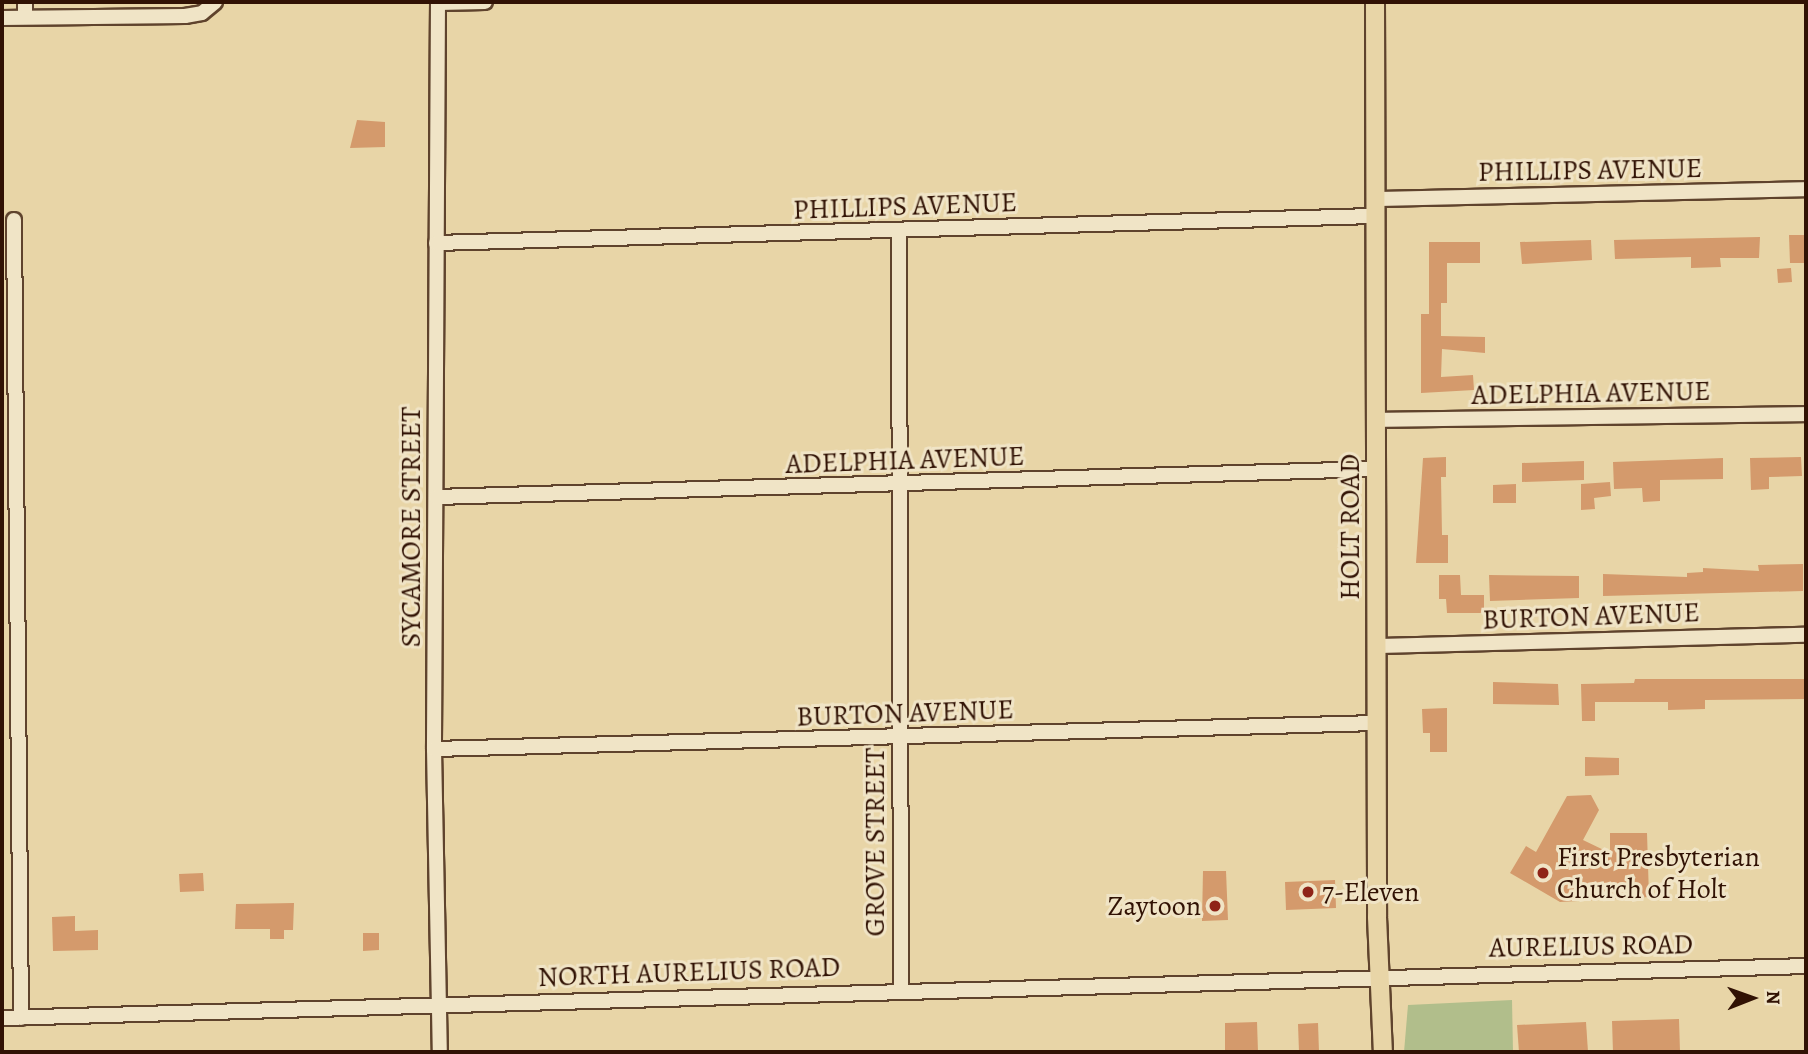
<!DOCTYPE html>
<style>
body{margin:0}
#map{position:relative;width:1808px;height:1054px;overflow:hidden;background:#e8d5a7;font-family:Alegreya,serif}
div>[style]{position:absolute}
.green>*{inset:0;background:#b1be8b}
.building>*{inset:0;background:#d49a6c}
.roads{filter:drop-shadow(2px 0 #5f432d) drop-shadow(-2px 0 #5f432d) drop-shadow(0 2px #5f432d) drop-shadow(0 -2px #5f432d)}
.minor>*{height:14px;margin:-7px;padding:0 7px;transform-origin:7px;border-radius:7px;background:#f0e4c6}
.major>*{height:18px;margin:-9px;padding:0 9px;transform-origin:9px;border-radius:9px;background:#e8d5a7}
.dots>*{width:19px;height:19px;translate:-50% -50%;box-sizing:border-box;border:4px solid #f0e4c6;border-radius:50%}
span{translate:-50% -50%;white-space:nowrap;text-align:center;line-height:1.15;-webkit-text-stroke:6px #f0e4c6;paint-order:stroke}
.street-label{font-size:28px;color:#311204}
.poi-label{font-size:28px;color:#311204}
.left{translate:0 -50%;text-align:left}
.right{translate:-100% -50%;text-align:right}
.frame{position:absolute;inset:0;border:4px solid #311204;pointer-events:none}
.north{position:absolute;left:1717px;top:963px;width:70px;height:70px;-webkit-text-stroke:5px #f0e4c6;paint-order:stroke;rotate:89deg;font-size:19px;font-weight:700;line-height:28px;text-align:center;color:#311204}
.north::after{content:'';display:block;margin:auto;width:24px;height:32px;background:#311204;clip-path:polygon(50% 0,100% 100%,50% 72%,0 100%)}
</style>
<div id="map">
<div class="green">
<div style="clip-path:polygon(1512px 1000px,1513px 1052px,1404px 1052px,1408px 1005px)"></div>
</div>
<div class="building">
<div style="clip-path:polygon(357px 120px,385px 122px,385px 147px,350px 148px)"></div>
<div style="clip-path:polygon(1789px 235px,1806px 235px,1806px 263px,1790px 263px)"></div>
<div style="clip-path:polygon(1760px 237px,1759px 258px,1720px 258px,1721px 267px,1691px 268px,1691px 257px,1615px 259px,1614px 240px)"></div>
<div style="clip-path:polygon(1591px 240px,1592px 260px,1522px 264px,1520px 242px)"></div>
<div style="clip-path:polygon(1429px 242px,1480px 242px,1480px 263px,1447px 263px,1447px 303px,1441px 303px,1441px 336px,1485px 337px,1485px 353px,1442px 349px,1441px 377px,1473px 375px,1474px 390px,1421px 393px,1421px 314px,1429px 314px)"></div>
<div style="clip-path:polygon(1791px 268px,1792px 282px,1778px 283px,1777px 269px)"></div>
<div style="clip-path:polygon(1446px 457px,1446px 477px,1441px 477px,1442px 535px,1448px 535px,1448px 563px,1416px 563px,1423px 458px)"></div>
<div style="clip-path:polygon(1801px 457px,1802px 476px,1769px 477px,1769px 489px,1751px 490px,1750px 458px)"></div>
<div style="clip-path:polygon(1723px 458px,1723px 479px,1660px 480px,1660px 501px,1643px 502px,1642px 488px,1614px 489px,1613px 462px)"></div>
<div style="clip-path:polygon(1584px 461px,1584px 480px,1522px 482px,1522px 463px)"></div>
<div style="clip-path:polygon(1610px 482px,1611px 496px,1594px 498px,1595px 509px,1581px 510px,1581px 484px)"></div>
<div style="clip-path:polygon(1516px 484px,1516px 503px,1493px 503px,1493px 485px)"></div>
<div style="clip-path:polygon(1803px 564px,1803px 591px,1603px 596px,1603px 574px,1687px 577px,1687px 573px,1703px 572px,1703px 568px,1759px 571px,1758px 565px)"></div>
<div style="clip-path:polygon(1439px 575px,1460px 575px,1461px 595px,1484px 595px,1484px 613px,1447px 613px,1446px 599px,1439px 599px)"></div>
<div style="clip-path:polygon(1489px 575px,1579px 576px,1579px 598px,1490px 601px)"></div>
<div style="clip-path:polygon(1635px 679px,1806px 679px,1806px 699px,1705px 700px,1705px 709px,1668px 710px,1668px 702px,1595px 702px,1595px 721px,1582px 721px,1581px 684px,1634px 683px)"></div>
<div style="clip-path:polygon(1493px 682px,1558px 684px,1559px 705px,1493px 704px)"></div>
<div style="clip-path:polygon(1447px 708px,1447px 752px,1430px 752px,1430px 733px,1423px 733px,1422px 709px)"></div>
<div style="clip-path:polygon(1585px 757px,1619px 758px,1619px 775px,1585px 776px)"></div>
<div style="clip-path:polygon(1591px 795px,1599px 810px,1583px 840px,1610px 853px,1610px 833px,1647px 833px,1649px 897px,1560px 902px,1510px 873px,1526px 846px,1536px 852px,1567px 796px)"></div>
<div style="clip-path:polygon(1203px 871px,1226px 871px,1228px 920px,1202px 921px)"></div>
<div style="clip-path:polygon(203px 873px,204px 891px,180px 892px,179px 874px)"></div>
<div style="clip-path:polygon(1335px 880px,1336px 908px,1286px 910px,1285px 882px)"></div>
<div style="clip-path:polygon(294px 903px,293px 930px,284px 930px,284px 939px,270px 939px,270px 929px,235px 929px,236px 904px)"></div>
<div style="clip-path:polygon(75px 916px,75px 931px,98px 930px,98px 950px,53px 951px,52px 917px)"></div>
<div style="clip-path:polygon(363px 933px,379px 933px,379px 950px,363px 951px)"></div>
<div style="clip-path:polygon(1679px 1019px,1680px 1052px,1613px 1052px,1612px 1021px)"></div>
<div style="clip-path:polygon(1257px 1022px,1258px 1052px,1225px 1052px,1225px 1023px)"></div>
<div style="clip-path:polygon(1586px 1022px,1588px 1052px,1519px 1052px,1517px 1025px)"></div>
<div style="clip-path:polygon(1318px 1023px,1319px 1052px,1299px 1052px,1298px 1024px)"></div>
</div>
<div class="roads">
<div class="minor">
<div style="left:25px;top:2px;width:15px;rotate:90deg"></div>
<div style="left:438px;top:2px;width:747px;rotate:90.31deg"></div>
<div style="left:434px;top:749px;width:303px;rotate:88.9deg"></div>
<div style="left:438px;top:3px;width:47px;rotate:-1.2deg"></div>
<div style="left:2px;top:18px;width:183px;rotate:-0.6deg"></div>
<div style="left:185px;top:16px;width:17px;rotate:-10deg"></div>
<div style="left:202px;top:13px;width:17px;rotate:-40deg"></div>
<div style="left:1375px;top:199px;width:431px;rotate:-1.3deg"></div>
<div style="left:14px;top:220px;width:798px;rotate:89.5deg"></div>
<div style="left:899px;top:231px;width:759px;rotate:89.85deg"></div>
<div style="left:436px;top:243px;width:939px;rotate:-1.65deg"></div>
<div style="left:1376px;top:420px;width:430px;rotate:-0.8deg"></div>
<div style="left:436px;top:497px;width:940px;rotate:-1.71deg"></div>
<div style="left:1377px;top:646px;width:429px;rotate:-1.5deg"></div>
<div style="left:434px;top:749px;width:943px;rotate:-1.58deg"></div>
<div style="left:2px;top:1018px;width:1805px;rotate:-1.65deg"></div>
</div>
<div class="major">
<div style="left:1375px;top:2px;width:915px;rotate:89.87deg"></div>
<div style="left:1377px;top:917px;width:135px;rotate:87.5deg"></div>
</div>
</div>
<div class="dots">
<div style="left:1543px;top:873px;background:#8f2418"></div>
<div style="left:1308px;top:892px;background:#8f2418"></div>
<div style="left:1215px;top:906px;background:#8f2418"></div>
</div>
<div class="street-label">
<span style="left:1590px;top:170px;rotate:-1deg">PHILLIPS AVENUE</span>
<span style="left:905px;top:206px;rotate:-2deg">PHILLIPS AVENUE</span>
<span style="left:1591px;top:393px;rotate:-1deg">ADELPHIA AVENUE</span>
<span style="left:905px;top:460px;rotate:-2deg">ADELPHIA AVENUE</span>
<span style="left:411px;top:527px;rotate:-90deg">SYCAMORE STREET</span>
<span style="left:1350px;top:527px;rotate:-90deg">HOLT ROAD</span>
<span style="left:1591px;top:616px;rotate:-2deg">BURTON AVENUE</span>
<span style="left:905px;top:713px;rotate:-2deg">BURTON AVENUE</span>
<span style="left:875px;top:842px;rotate:-90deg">GROVE STREET</span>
<span style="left:1591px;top:946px;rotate:-1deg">AURELIUS ROAD</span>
<span style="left:689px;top:972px;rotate:-2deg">NORTH AURELIUS ROAD</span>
</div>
<div class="poi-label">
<span class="left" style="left:1557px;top:873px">First Presbyterian<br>Church of Holt</span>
<span class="left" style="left:1322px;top:892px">7-Eleven</span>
<span class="right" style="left:1201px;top:906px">Zaytoon</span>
</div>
<div class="frame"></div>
<div class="north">N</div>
</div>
